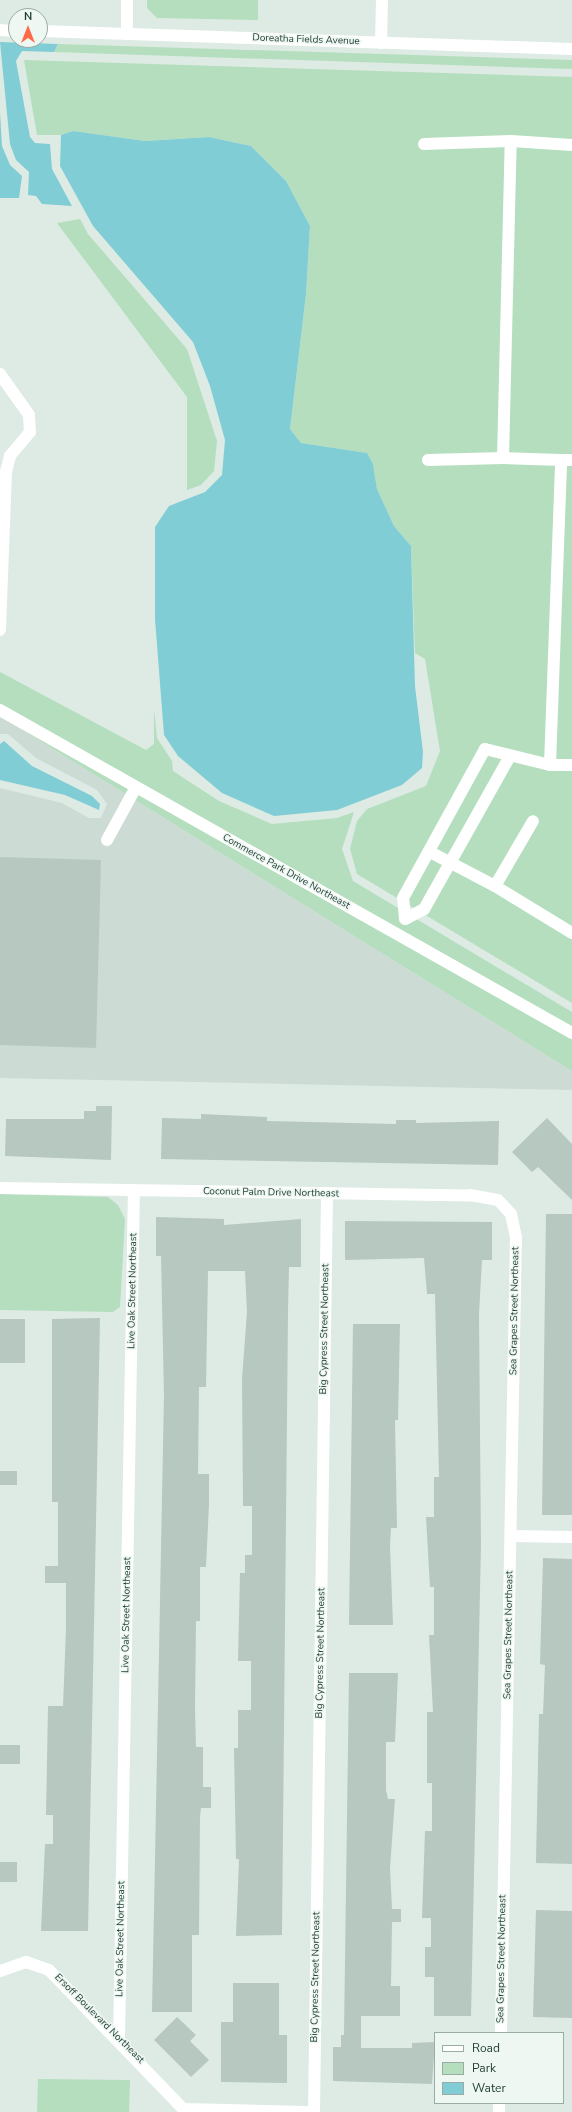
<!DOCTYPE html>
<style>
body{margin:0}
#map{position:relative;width:572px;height:2112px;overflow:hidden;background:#ddebe4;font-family:"Nunito Sans",sans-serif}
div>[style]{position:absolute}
.built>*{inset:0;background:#ccdbd3}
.green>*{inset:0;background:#b4debd}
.water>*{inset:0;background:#80cdd5}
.building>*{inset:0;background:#b6c8c0}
.minor>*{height:12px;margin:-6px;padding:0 6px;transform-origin:6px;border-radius:6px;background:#fff}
span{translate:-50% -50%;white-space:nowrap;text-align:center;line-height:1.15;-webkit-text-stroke:3px #eef7f2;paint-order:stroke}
.street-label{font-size:10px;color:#1e3b32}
.legend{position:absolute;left:434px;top:2032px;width:130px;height:72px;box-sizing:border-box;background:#eef7f2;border:1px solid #9baca5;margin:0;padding:5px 7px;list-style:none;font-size:12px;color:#1e3b32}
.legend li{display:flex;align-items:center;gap:8px;height:20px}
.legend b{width:20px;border:1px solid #9baca5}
.north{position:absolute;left:8px;top:8px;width:40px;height:40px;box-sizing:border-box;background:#eef7f2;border:1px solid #9baca5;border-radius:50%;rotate:0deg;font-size:11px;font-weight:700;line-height:16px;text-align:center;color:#1e3b32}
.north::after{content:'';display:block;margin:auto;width:14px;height:18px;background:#fd6b49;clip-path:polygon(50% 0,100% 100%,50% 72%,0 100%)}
</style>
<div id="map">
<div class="built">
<div style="clip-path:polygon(0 716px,572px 1071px,572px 1090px,0 1078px,0 788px,62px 803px,89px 818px,101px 818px,107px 804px,97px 790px,36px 758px,8px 734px,0 734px)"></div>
</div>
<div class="green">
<div style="clip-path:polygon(147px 0,258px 0,258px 20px,157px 18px,147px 8px)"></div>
<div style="clip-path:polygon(58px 44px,572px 60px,572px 69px,54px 52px)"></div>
<div style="clip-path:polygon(24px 60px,572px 77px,572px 1003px,357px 874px,350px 849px,357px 821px,367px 809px,426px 786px,440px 751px,425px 659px,415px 653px,411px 546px,394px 526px,377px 489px,373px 464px,367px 453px,301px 443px,290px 429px,306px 294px,310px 226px,286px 181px,251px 146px,209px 137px,145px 141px,73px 131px,61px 135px,37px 135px)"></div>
<div style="clip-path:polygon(80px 219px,88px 234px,187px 349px,217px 441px,214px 471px,201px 485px,187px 490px,187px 397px,57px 223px)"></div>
<div style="clip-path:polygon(0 672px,146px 750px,154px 744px,154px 709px,157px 738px,172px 761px,173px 771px,219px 801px,272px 824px,337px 818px,354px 812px,342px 849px,353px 881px,572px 1012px,572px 1071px,0 716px)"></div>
<div style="clip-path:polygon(0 1194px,108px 1197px,118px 1205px,125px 1219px,120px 1307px,113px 1312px,0 1310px)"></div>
<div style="clip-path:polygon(38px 2079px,130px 2080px,129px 2112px,37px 2112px)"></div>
</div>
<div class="water">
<div style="clip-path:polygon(0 42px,58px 44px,54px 52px,22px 51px,16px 61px,30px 137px,35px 143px,50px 144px,52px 169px,72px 206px,42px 204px,36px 196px,28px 195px,29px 172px,16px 160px,10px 144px)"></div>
<div style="clip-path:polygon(0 112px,2px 146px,10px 165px,22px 176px,19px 198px,0 198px)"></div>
<div style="clip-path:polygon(73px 131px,145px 141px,209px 137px,251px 146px,286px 181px,310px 226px,306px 294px,290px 429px,301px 443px,367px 453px,373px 464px,377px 489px,394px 526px,411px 546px,415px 686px,423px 752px,422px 768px,402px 785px,337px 810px,274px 816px,222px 793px,178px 756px,164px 735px,155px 619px,155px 527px,169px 506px,205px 492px,222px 475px,225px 440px,210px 386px,193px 342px,93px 226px,60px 166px,61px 135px)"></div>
<div style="clip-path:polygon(4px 741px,32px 766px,92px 796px,100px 804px,99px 810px,65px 795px,0 780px,0 744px)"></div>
</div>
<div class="building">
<div style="clip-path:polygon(0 857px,101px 860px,96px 1048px,0 1045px)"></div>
<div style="clip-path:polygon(96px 1106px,112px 1106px,111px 1160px,5px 1156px,6px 1119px,84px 1119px,84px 1111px,96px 1111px)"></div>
<div style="clip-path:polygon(201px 1114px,267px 1117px,267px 1121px,396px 1124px,396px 1120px,416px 1120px,416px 1123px,499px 1121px,498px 1165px,161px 1159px,162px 1118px,201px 1119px)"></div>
<div style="clip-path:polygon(547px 1118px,572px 1144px,572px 1200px,538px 1167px,532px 1172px,512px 1152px)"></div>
<div style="clip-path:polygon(546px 1214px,572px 1214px,572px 1515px,542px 1515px)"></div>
<div style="clip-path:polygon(156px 1217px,224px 1219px,224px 1225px,301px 1219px,301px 1267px,289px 1267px,288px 1312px,282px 1935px,236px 1936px,239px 1859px,236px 1859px,234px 1748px,238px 1748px,238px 1710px,251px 1710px,251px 1661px,238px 1661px,240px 1573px,245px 1573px,245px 1555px,252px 1555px,252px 1506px,243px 1506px,242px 1379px,247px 1312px,245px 1271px,208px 1271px,206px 1387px,199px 1387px,198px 1474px,209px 1474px,209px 1504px,206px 1567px,200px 1567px,200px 1621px,196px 1621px,195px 1708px,196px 1747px,203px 1747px,203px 1787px,211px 1787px,211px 1808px,201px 1808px,200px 1816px,199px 1935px,192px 1935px,192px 2012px,152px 2012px,164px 1395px,161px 1256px,156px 1256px)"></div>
<div style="clip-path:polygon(345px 1221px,492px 1222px,492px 1260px,482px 1260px,479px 1314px,481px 1544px,471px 2016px,434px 2016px,434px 1977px,425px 1977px,425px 1947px,431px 1947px,431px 1918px,422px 1918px,425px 1831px,432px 1831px,432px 1783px,427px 1783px,427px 1712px,433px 1712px,429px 1635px,434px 1635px,434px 1587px,430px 1587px,426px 1517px,434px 1517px,434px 1477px,439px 1477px,435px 1294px,427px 1294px,424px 1258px,345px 1260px)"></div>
<div style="clip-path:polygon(100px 1318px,88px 1931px,41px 1931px,45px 1844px,53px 1844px,53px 1815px,46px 1815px,48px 1706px,63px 1706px,66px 1629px,66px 1583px,45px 1583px,45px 1566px,58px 1566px,58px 1502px,52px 1502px,52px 1319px)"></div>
<div style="clip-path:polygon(0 1319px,25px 1319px,25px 1363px,0 1363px)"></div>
<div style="clip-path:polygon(353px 1324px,400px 1324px,398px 1420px,395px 1420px,397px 1528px,391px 1528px,390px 1546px,393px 1625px,349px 1625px)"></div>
<div style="clip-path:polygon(0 1471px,17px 1471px,17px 1485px,0 1485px)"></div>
<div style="clip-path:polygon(543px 1558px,572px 1559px,572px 1864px,536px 1863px,539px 1714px,543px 1714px,545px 1665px,540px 1664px)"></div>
<div style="clip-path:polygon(349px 1673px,398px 1673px,395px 1742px,386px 1742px,386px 1790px,388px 1799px,395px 1799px,390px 1868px,392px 1909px,401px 1909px,401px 1922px,392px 1922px,391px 1986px,400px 1986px,400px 2016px,361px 2016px,361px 2048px,412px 2048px,412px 2043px,435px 2042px,432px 2084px,333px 2081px,333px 2047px,341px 2047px,341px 2035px,344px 2035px)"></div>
<div style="clip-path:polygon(0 1745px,20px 1745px,20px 1764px,0 1764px)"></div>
<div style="clip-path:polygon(0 1862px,17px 1862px,17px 1882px,0 1882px)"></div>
<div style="clip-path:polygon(536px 1910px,572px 1911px,572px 2018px,533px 2017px)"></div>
<div style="clip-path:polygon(233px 1983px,279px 1983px,279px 2035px,287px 2035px,287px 2083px,221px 2082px,221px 2022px,233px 2022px)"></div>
<div style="clip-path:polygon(177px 2017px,196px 2035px,190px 2041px,209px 2060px,191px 2077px,154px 2040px)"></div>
</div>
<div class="minor">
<div style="left:0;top:30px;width:16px;rotate:4deg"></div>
<div style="left:40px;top:31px;width:532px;rotate:1.94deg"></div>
<div style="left:127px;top:34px;width:34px;rotate:-90deg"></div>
<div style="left:381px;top:43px;width:43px;rotate:-88.7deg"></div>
<div style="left:424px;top:144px;width:87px;rotate:-2deg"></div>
<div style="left:0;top:374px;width:50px;rotate:54.7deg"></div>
<div style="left:29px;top:415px;width:17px;rotate:87deg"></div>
<div style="left:30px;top:432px;width:31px;rotate:130deg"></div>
<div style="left:10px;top:456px;width:16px;rotate:104deg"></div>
<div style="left:6px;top:472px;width:158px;rotate:92.2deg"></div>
<div style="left:428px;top:460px;width:75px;rotate:-1.5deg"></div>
<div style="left:561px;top:460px;width:58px;rotate:-178deg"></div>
<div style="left:503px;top:458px;width:317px;rotate:-88.6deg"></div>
<div style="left:511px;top:141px;width:61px;rotate:3.8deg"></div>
<div style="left:0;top:710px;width:657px;rotate:29.45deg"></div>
<div style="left:510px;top:756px;width:176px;rotate:119.3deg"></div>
<div style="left:424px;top:909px;width:21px;rotate:152deg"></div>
<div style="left:405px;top:919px;width:21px;rotate:-95deg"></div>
<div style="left:403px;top:898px;width:170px;rotate:-61.2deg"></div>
<div style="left:485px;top:749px;width:67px;rotate:13.8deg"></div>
<div style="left:550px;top:765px;width:22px"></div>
<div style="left:550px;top:765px;width:305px;rotate:-87.9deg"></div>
<div style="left:561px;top:460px;width:11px"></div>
<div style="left:107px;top:840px;width:60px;rotate:-61.3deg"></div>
<div style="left:430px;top:852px;width:73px;rotate:27.6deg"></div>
<div style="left:495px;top:886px;width:75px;rotate:-59.7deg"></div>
<div style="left:495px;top:886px;width:90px;rotate:31.4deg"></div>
<div style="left:0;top:1188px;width:470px;rotate:0.9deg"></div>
<div style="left:470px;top:1195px;width:28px;rotate:10deg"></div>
<div style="left:498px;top:1200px;width:19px;rotate:47deg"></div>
<div style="left:511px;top:1214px;width:24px;rotate:78deg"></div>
<div style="left:516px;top:1237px;width:796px;rotate:91.08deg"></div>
<div style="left:512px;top:1536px;width:60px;rotate:1deg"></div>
<div style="left:0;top:1971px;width:28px;rotate:-19deg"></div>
<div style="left:26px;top:1962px;width:24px;rotate:19deg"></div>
<div style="left:49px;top:1970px;width:197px;rotate:46deg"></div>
<div style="left:119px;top:2039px;width:848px;rotate:-88.99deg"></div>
<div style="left:184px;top:2109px;width:122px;rotate:1.4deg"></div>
<div style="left:314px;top:2112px;width:919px;rotate:-89.19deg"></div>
<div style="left:499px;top:2112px;width:9px;rotate:-90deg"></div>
</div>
<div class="street-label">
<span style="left:306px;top:40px;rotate:2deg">Doreatha Fields Avenue</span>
<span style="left:286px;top:872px;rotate:29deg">Commerce Park Drive Northeast</span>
<span style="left:271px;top:1193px;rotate:1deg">Coconut Palm Drive Northeast</span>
<span style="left:133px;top:1291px;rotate:-89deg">Live Oak Street Northeast</span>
<span style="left:515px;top:1311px;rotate:-89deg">Sea Grapes Street Northeast</span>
<span style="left:325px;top:1329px;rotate:-89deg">Big Cypress Street Northeast</span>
<span style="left:127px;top:1615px;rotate:-89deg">Live Oak Street Northeast</span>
<span style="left:509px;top:1635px;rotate:-89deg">Sea Grapes Street Northeast</span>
<span style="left:321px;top:1653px;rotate:-89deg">Big Cypress Street Northeast</span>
<span style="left:121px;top:1939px;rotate:-89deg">Live Oak Street Northeast</span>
<span style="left:502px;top:1959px;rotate:-89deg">Sea Grapes Street Northeast</span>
<span style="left:316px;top:1977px;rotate:-89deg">Big Cypress Street Northeast</span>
<span style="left:99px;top:2019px;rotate:45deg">Ersoff Boulevard Northeast</span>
</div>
<ul class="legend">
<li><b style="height:5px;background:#fff"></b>Road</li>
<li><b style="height:11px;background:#b4debd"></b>Park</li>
<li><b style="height:11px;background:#80cdd5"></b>Water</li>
</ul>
<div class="north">N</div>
</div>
